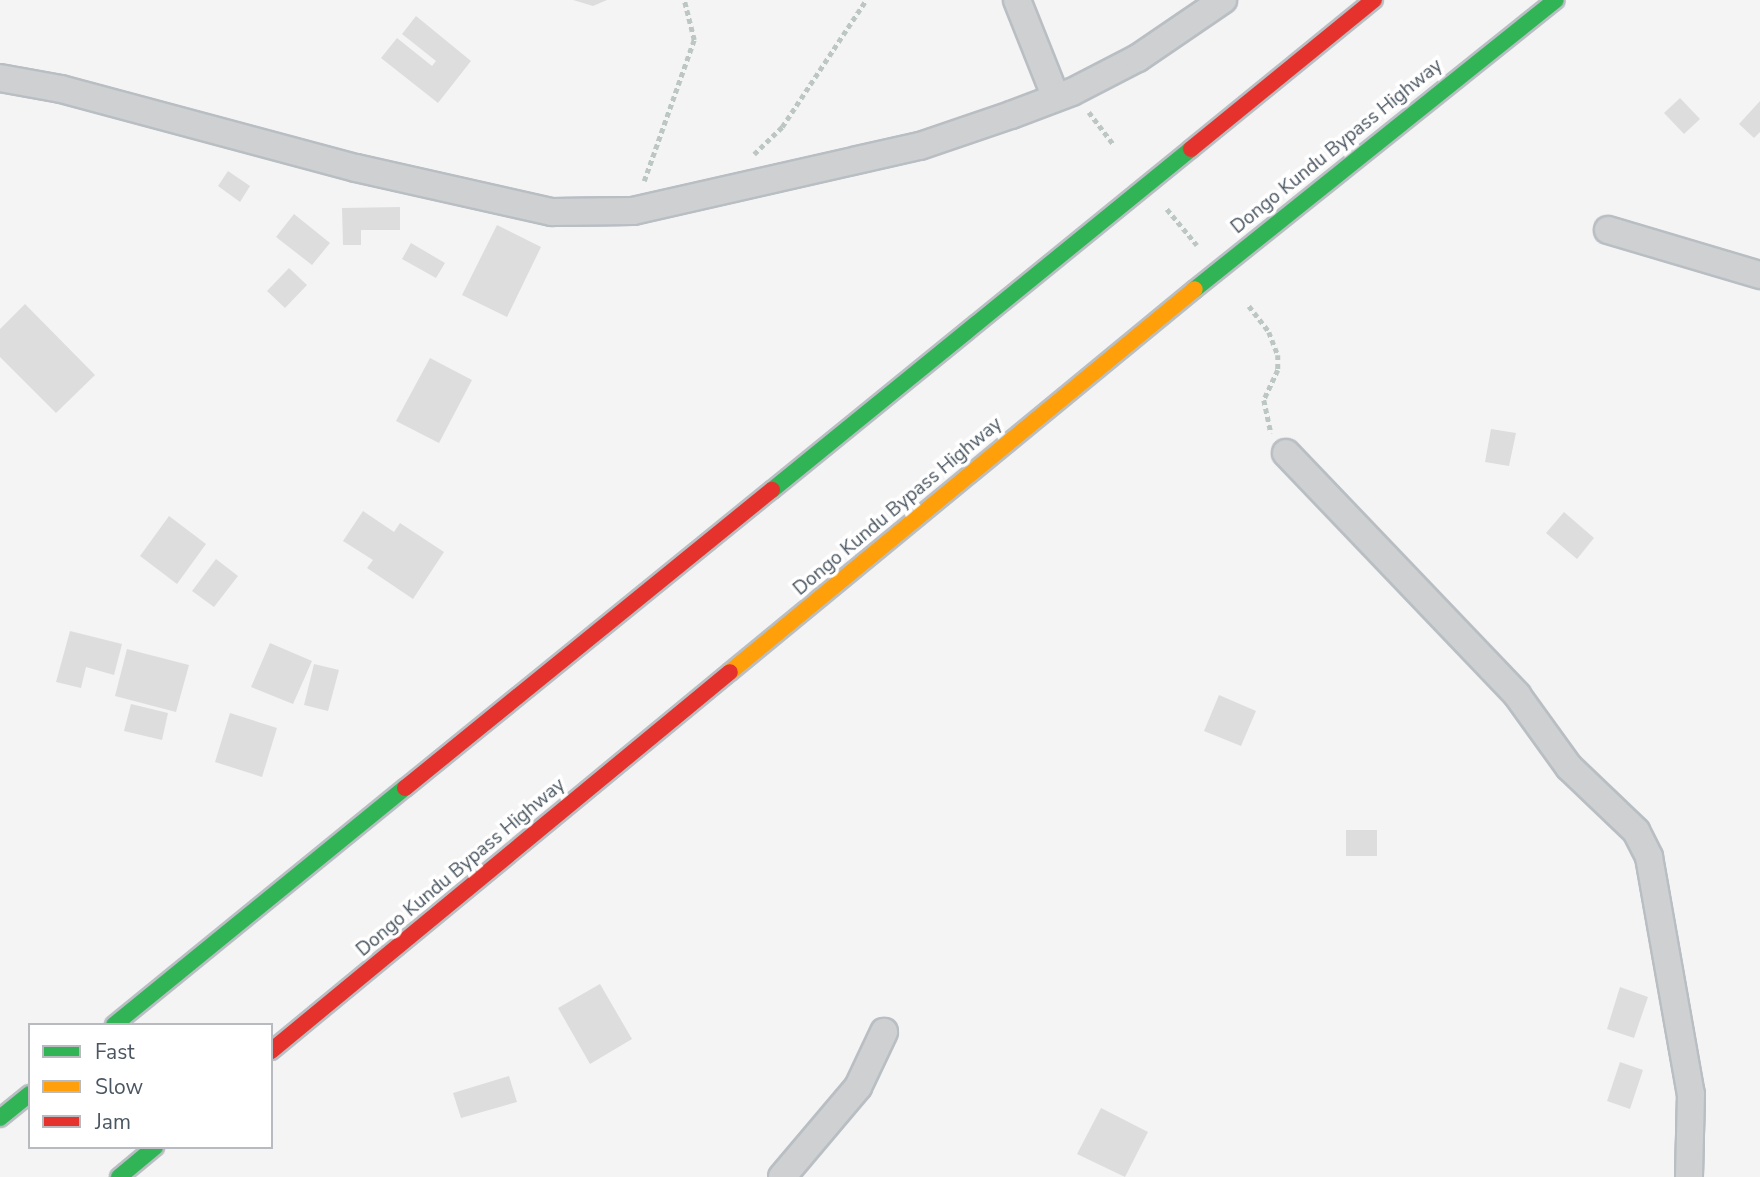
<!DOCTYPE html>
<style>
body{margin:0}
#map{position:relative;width:1760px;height:1177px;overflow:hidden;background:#f4f4f4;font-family:"Nunito Sans",sans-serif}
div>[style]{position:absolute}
.building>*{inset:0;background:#ddddde}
.path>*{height:4.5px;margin-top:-2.25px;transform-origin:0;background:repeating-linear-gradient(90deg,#bcc7c4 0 5px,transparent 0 8.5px)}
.roads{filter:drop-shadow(2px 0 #b9bec3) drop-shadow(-2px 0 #b9bec3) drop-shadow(0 2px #b9bec3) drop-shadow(0 -2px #b9bec3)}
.street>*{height:26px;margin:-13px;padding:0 13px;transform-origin:13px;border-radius:13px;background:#ced0d2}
.fast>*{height:16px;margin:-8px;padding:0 8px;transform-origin:8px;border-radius:8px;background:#30b455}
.slow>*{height:16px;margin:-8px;padding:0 8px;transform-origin:8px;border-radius:8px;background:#ff9f0a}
.jam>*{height:16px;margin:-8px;padding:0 8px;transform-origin:8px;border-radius:8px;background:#e5322d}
span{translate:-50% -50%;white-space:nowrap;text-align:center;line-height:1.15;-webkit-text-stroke:7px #fff;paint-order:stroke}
.street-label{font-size:19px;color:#4a5661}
.legend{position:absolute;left:28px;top:1023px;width:245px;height:126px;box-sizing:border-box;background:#fff;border:2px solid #b7bbc0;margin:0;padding:9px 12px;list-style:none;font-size:21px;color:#4a5661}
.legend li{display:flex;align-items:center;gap:14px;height:35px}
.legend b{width:35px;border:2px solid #b7bbc0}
</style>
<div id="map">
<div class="building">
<div style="clip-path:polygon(573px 0,607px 0,593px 6px)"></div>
<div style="clip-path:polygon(416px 16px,471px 61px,438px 103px,381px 58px,397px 38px,432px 66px,436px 61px,402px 34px)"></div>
<div style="clip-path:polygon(1680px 98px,1700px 119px,1684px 134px,1664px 113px)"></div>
<div style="clip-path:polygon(1760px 101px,1760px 132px,1754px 138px,1739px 124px)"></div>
<div style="clip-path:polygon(228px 171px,250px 186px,240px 202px,218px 186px)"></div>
<div style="clip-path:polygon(400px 207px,400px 230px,361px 230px,361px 245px,343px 245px,342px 208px)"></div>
<div style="clip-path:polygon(294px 214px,330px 243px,312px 265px,276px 237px)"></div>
<div style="clip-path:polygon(497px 225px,541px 247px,507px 317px,462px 295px)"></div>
<div style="clip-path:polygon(411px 243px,445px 263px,436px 278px,402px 259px)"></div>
<div style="clip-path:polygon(289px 268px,307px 285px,285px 308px,267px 291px)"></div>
<div style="clip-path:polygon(25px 304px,95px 375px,56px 413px,0 357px,0 329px)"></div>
<div style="clip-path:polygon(430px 358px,472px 380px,439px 443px,396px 421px)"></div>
<div style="clip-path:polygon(1491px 429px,1516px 433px,1509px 466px,1485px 462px)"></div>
<div style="clip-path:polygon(363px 511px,394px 532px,400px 523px,444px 552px,413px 599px,367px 568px,373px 560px,343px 541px)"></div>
<div style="clip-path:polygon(1564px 512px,1594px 538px,1577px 559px,1546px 533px)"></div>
<div style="clip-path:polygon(169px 516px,206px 544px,177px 584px,140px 556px)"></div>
<div style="clip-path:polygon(216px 559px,238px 576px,214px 607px,192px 591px)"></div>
<div style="clip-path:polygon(70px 631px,122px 644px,114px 675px,86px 667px,81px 688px,56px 682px)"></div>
<div style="clip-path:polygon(270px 643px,312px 661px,293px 704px,251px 687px)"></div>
<div style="clip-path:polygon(127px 649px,189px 665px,176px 712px,115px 696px)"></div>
<div style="clip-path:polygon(314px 664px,339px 670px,328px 711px,304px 705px)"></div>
<div style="clip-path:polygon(1219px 695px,1256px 711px,1241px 746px,1204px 731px)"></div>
<div style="clip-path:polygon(131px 704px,168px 713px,162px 740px,124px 731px)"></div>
<div style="clip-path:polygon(230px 713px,277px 728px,262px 777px,215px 762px)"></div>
<div style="clip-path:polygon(1346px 830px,1377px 830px,1377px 856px,1346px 856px)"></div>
<div style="clip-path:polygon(600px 984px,632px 1039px,590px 1064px,558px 1008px)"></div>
<div style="clip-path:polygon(1620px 987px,1648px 997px,1634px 1038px,1607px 1029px)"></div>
<div style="clip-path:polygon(1620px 1062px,1643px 1070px,1630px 1109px,1607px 1101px)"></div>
<div style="clip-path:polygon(509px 1076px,517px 1102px,461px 1118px,453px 1093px)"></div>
<div style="clip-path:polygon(1101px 1108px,1148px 1132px,1125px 1177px,1077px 1154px)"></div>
</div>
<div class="path">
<div style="left:1089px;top:112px;width:41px;rotate:52.9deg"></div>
<div style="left:754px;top:154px;width:39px;rotate:-44deg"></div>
<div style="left:782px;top:127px;width:152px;rotate:-56.5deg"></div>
<div style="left:644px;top:181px;width:150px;rotate:-70.5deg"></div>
<div style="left:694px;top:40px;width:41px;rotate:-104deg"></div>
<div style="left:1167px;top:209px;width:47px;rotate:50.2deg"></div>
<div style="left:1249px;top:306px;width:33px;rotate:52deg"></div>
<div style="left:1269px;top:332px;width:25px;rotate:69deg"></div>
<div style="left:1278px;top:355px;width:15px;rotate:90deg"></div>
<div style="left:1278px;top:370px;width:33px;rotate:115deg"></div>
<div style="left:1264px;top:400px;width:34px;rotate:78deg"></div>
</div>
<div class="roads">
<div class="street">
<div style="left:1017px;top:0;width:105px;rotate:68.3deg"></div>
<div style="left:0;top:78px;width:62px;rotate:10.2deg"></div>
<div style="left:61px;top:89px;width:305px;rotate:15deg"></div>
<div style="left:356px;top:168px;width:201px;rotate:12.7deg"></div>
<div style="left:552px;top:212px;width:81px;rotate:-0.7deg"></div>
<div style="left:633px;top:211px;width:294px;rotate:-12.8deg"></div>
<div style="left:920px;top:146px;width:96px;rotate:-18.8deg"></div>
<div style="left:1011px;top:115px;width:65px;rotate:-20.7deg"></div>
<div style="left:1072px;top:92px;width:74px;rotate:-27.3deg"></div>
<div style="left:1138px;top:58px;width:103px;rotate:-34.3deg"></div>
<div style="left:1608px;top:230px;width:159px;rotate:16.5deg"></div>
<div style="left:1286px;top:453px;width:335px;rotate:46.3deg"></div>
<div style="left:1517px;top:695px;width:89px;rotate:54.2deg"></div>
<div style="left:1569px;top:767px;width:93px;rotate:43.7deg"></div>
<div style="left:1636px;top:831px;width:29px;rotate:63deg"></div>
<div style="left:1649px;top:857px;width:241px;rotate:80deg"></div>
<div style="left:1691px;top:1094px;width:83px;rotate:91.4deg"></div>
<div style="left:782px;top:1177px;width:118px;rotate:-49.8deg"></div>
<div style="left:858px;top:1087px;width:61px;rotate:-64.7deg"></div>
</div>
<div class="fast">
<div style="left:1195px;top:289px;width:462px;rotate:-38.7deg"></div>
<div style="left:772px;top:490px;width:540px;rotate:-39.14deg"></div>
<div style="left:114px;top:1025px;width:375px;rotate:-39.2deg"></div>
<div style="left:0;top:1118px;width:38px;rotate:-39deg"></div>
<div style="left:119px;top:1177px;width:47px;rotate:-39.8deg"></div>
</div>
<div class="slow">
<div style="left:730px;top:672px;width:602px;rotate:-39.48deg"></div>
</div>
<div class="jam">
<div style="left:1191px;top:149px;width:236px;rotate:-39.2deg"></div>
<div style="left:405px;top:788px;width:473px;rotate:-39.1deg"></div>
<div style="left:271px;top:1051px;width:595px;rotate:-39.55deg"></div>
</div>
</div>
<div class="street-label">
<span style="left:1337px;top:147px;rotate:-39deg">Dongo Kundu Bypass Highway</span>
<span style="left:898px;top:507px;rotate:-40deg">Dongo Kundu Bypass Highway</span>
<span style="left:461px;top:868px;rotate:-40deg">Dongo Kundu Bypass Highway</span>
</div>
<ul class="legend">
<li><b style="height:9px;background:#30b455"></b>Fast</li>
<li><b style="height:9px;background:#ff9f0a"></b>Slow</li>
<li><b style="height:9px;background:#e5322d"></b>Jam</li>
</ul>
</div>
